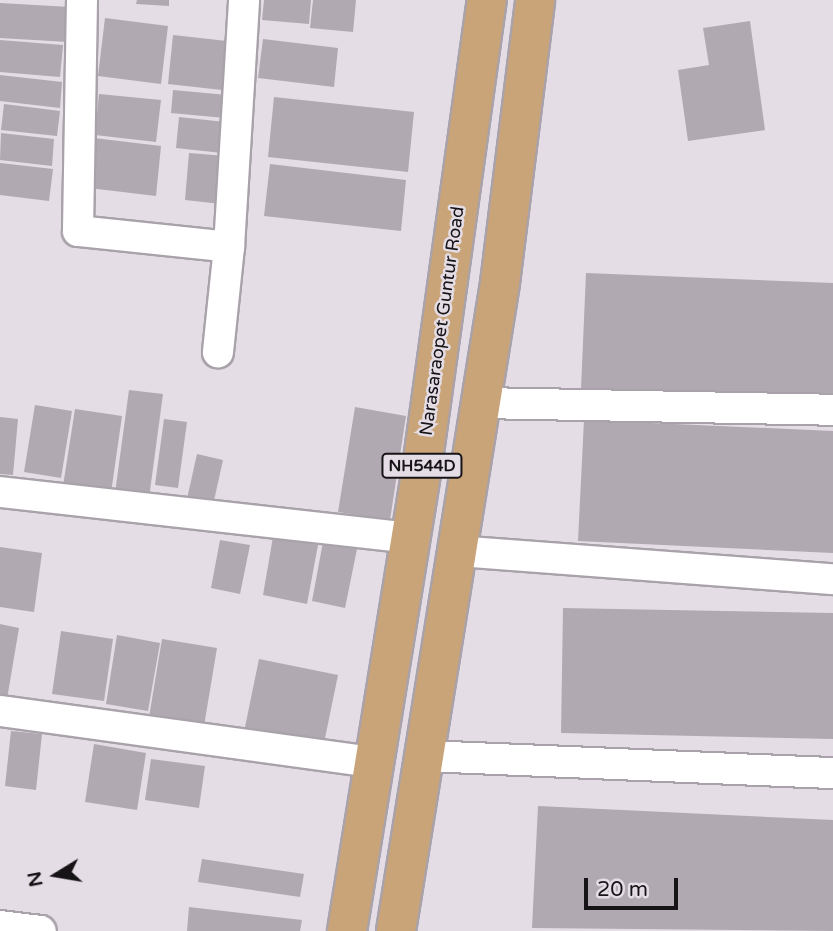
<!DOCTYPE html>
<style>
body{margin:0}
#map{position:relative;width:833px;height:931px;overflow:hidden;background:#e4dde5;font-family:"Varela Round",sans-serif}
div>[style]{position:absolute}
.building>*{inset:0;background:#b0a9b1}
.roads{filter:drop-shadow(2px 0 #a9a2aa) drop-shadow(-2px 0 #a9a2aa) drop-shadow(0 2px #a9a2aa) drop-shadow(0 -2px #a9a2aa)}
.minor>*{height:30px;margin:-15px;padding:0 15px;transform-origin:15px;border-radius:15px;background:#fff}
.trunk>*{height:38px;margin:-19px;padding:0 19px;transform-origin:19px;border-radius:19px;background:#c8a478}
span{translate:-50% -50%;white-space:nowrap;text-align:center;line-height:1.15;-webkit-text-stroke:5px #e4dde5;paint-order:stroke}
.shield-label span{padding:2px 5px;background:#e4dde5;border:2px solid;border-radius:5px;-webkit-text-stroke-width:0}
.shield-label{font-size:16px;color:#171417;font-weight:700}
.street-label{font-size:18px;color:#171417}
.north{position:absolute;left:21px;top:840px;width:70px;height:70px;-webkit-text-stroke:5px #e4dde5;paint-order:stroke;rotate:259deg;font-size:19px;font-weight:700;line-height:28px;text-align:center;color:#171417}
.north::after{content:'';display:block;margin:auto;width:24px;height:32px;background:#171417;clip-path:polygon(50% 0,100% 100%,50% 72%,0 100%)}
.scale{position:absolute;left:584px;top:878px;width:94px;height:32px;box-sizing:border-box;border:4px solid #171417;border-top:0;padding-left:9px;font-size:21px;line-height:24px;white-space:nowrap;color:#171417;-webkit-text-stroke:5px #e4dde5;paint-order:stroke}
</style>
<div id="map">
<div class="building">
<div style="clip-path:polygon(137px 0,169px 0,169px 6px,136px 4px)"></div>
<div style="clip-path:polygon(264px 0,311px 0,309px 24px,262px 20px)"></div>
<div style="clip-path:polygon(313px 0,356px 0,353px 32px,310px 28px)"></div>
<div style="clip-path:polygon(0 3px,70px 7px,68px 42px,0 38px)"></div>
<div style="clip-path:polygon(105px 18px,168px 26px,161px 84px,98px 76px)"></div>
<div style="clip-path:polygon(750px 21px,765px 130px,688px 141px,678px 70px,709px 65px,703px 28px)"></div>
<div style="clip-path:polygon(173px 35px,236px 42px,231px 91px,168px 84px)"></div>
<div style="clip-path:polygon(263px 39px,338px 48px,334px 87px,258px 78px)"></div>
<div style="clip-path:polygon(0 40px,63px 45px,60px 77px,0 72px)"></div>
<div style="clip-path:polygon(0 75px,62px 82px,60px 108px,0 101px)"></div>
<div style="clip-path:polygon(173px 90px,227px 95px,225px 118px,171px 113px)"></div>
<div style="clip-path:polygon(99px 94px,161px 100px,156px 142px,95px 135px)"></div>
<div style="clip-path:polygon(274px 97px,414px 112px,408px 172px,268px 157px)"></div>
<div style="clip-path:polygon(4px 104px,60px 111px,57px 136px,1px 130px)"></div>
<div style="clip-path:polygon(179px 117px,225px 122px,222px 153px,176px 148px)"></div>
<div style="clip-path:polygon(1px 133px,54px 139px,52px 166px,0 160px)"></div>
<div style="clip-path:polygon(94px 138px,161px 146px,156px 196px,89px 188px)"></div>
<div style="clip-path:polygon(189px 153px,226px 156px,221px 204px,185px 200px)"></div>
<div style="clip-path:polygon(0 163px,53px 169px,49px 201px,0 195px)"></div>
<div style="clip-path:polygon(270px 164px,406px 180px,401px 231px,264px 216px)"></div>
<div style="clip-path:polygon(586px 273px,833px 283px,833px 399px,581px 389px)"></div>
<div style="clip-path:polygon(129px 390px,163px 394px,149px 498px,115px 493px)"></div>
<div style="clip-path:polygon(35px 405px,72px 411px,61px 478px,24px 472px)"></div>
<div style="clip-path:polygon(355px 407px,406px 416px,390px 520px,338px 512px)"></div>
<div style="clip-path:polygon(75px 409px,122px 416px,111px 493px,63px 486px)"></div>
<div style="clip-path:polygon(0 417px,18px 419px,13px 475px,0 474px)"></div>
<div style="clip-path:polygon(164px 419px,187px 422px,178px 488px,155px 485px)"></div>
<div style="clip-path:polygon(584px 420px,833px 431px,833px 553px,578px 541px)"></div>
<div style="clip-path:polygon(197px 454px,223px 460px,213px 505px,187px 499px)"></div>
<div style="clip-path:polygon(273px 537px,318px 545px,307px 604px,263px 595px)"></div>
<div style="clip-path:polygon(220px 540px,250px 545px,240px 594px,211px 588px)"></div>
<div style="clip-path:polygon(323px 542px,357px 549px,345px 608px,312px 601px)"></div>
<div style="clip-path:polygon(0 547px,42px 553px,34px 612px,0 607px)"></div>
<div style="clip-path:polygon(563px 608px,833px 613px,833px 739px,561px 733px)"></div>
<div style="clip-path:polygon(0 624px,19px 628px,6px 705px,0 704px)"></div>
<div style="clip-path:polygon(61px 631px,113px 639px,104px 701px,52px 694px)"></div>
<div style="clip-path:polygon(117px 635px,160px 643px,148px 711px,106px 704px)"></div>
<div style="clip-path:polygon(162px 639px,217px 648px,204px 726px,149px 717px)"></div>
<div style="clip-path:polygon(259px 659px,338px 675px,323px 748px,244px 732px)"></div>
<div style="clip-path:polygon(11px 731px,42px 734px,36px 790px,5px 786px)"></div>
<div style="clip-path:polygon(94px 744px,146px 753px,137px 810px,85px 802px)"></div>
<div style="clip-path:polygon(151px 759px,205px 766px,199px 808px,145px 800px)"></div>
<div style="clip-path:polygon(538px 806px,833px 820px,833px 931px,532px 928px)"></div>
<div style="clip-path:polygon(202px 859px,304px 874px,300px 897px,198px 882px)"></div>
<div style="clip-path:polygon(189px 907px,302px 920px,300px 931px,187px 931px)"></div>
</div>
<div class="roads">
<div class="minor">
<div style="left:82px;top:0;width:231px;rotate:91deg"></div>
<div style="left:78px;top:231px;width:152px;rotate:6deg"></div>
<div style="left:229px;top:247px;width:106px;rotate:96deg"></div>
<div style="left:229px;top:247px;width:247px;rotate:-86.5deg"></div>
<div style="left:480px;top:403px;width:353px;rotate:1.1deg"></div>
<div style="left:0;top:492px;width:413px;rotate:6.4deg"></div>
<div style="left:457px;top:551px;width:377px;rotate:4.3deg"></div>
<div style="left:0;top:711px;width:376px;rotate:7.8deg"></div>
<div style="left:425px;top:756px;width:408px;rotate:2.4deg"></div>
<div style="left:0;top:926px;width:41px;rotate:7deg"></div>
</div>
<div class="trunk">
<div style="left:347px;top:931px;width:470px;rotate:-80.8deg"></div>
<div style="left:422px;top:467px;width:472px;rotate:-82.1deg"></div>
<div style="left:396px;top:931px;width:656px;rotate:-80.88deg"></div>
<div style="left:500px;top:283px;width:285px;rotate:-82.9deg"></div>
</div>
</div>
<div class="shield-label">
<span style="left:422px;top:466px">NH544D</span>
</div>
<div class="street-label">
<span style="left:442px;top:321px;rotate:-82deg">Narasaraopet Guntur Road</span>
</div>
<div class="north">N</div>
<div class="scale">20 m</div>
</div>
